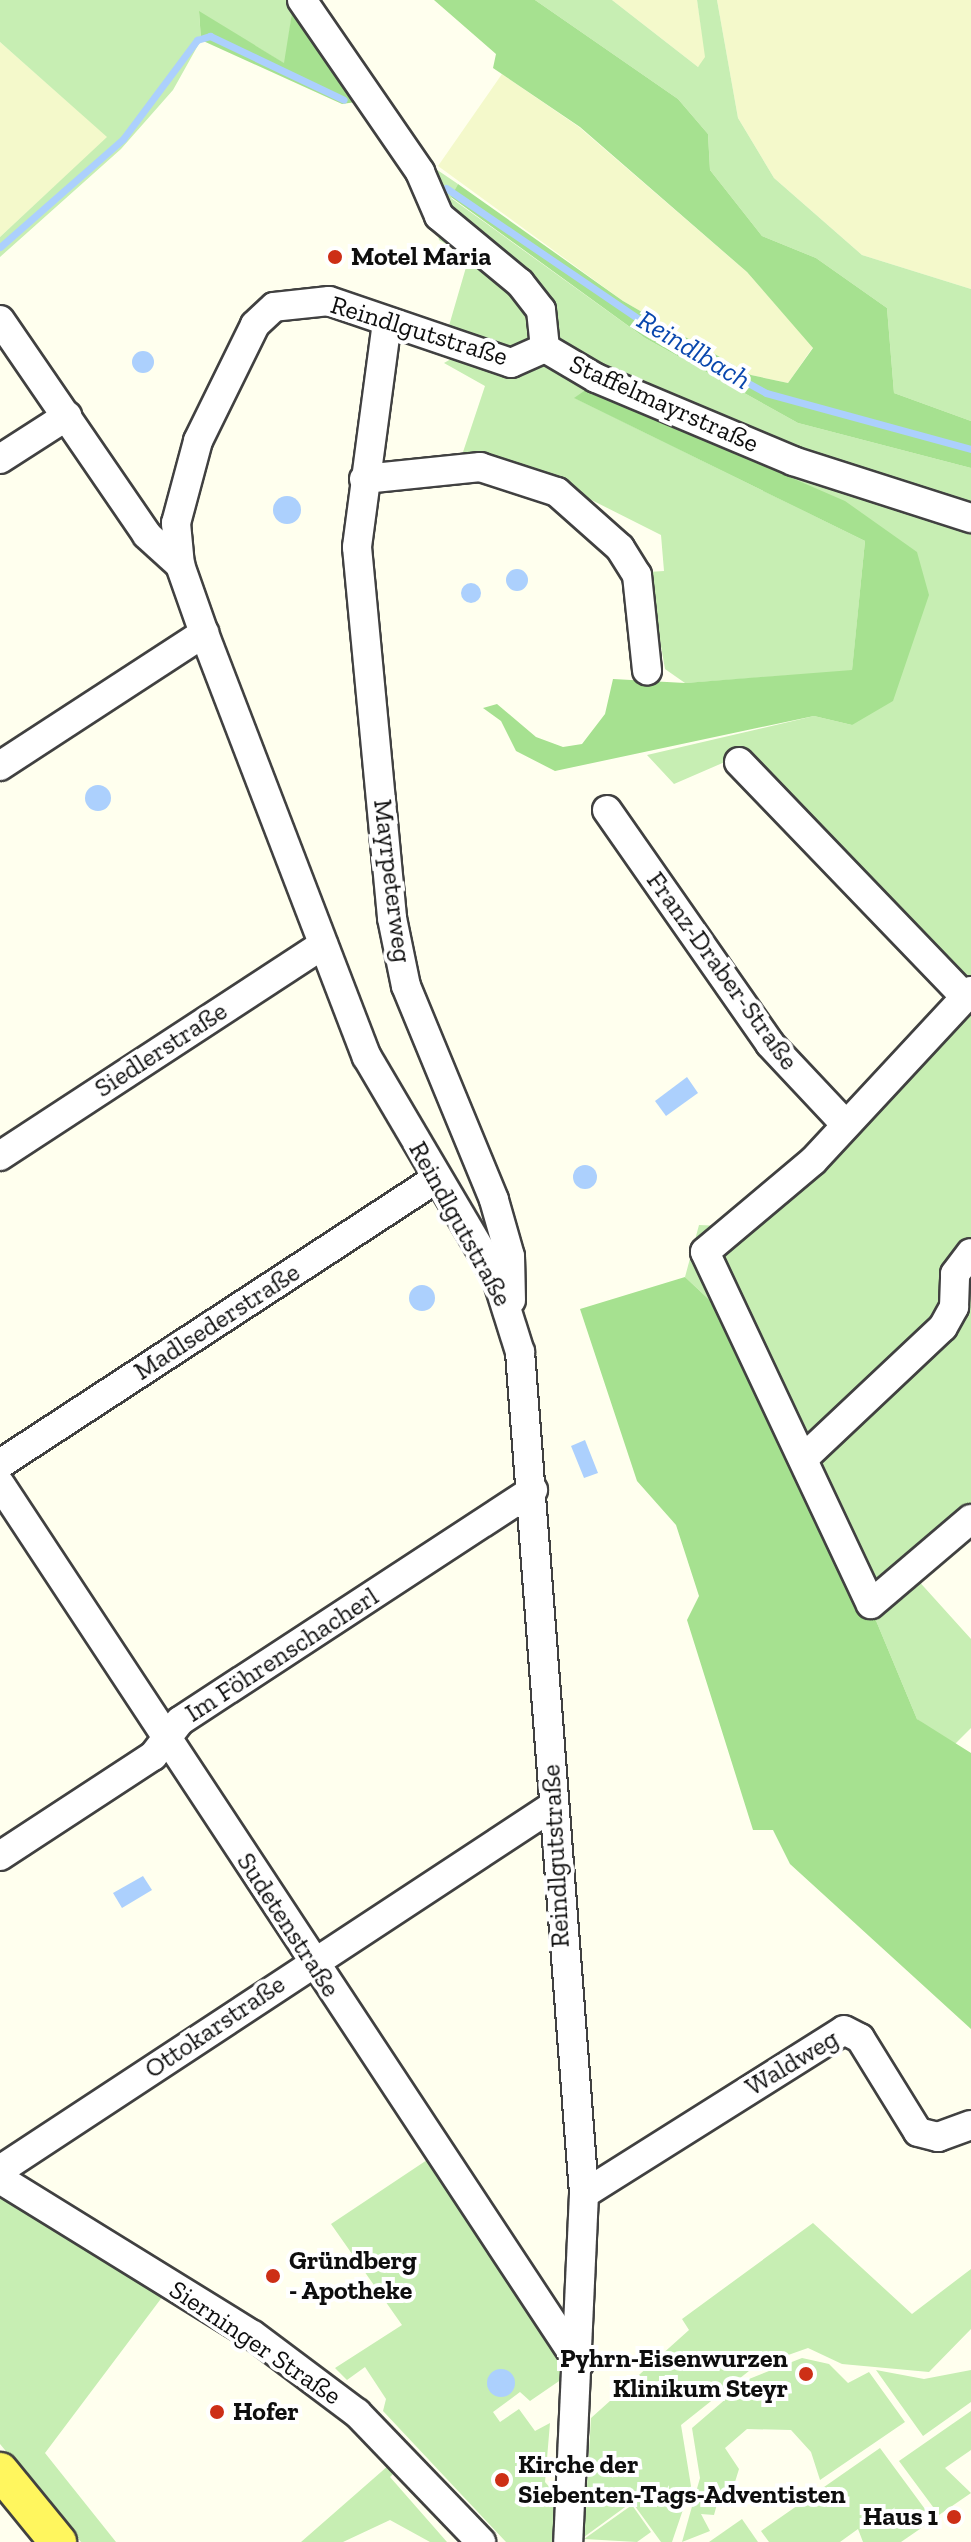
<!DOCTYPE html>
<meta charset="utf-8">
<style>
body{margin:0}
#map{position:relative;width:971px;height:2542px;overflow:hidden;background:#ffe;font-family:"Zilla Slab",serif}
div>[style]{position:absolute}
.farmland>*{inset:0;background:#f4f9cb}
.green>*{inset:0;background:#c7eeb3}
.forest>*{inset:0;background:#a6e190}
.water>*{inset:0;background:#acd0fd}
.round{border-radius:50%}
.stream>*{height:7px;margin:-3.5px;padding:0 3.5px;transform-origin:3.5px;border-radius:3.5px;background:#acd0fd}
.roads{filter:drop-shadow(2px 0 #414141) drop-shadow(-2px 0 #414141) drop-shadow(0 2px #414141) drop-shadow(0 -2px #414141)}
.minor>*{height:28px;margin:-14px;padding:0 14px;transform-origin:14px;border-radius:14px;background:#fff}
.major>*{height:36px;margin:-18px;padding:0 18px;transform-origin:18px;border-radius:18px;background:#fff65e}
.dots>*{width:22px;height:22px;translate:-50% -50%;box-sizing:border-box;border:4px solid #fff;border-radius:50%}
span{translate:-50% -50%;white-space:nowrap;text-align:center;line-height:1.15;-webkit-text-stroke:8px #fff;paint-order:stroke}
.poi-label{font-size:26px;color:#0e0e0e;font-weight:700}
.left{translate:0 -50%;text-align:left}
.right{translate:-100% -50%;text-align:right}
.street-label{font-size:26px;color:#0e0e0e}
.water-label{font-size:28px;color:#0947ae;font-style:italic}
</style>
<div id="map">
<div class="farmland">
<div style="clip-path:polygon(612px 0,697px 0,706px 58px,698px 67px)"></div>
<div style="clip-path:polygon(717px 0,971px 0,971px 289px,862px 255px,774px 178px,738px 118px)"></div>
<div style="clip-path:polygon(0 42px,108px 137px,0 237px)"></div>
<div style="clip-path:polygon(502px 74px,579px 127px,747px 272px,813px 347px,788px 383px,751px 375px,623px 301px,438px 166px)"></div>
</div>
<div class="green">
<div style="clip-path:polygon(0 0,294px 0,285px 64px,199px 12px,201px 40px,173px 90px,121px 149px,0 257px,0 237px,107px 137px,0 42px)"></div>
<div style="clip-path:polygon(535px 0,612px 0,698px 67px,705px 57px,697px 0,717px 0,738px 118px,774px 178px,862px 255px,971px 289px,971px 421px,894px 393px,887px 308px,816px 258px,762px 236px,710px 170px,708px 134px,678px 99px)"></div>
<div style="clip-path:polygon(424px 161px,458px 184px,451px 198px,645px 338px,798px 423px,971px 468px,971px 987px,741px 755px,674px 784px,647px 755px,814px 716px,852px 725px,916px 552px,587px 390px,575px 398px,865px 541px,852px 671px,685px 683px,665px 669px,648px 572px,664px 571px,661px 535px,522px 465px,463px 452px,485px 386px,444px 363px,451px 359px,446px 336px,469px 257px,439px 240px)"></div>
<div style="clip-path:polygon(971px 1014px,971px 1505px,906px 1567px,971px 1639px,971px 1728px,952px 1747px,917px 1719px,805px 1450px,734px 1323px,685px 1277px,699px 1225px,723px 1226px,884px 1101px)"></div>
<div style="clip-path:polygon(430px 2158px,563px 2363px,565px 2377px,530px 2401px,520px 2392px,493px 2412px,500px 2422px,519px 2409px,535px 2431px,550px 2423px,545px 2482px,558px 2497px,554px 2542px,506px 2542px,383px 2411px,386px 2399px,365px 2367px,347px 2380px,335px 2368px,402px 2325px,331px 2224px)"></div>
<div style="clip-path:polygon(0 2189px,163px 2296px,45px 2453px,116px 2542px,81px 2542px,0 2444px)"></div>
<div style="clip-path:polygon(813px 2223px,912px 2314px,971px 2269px,971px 2329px,929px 2372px,842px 2364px,808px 2348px,754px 2367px,681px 2425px,691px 2486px,672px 2542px,661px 2542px,632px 2502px,584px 2537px,591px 2418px,689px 2330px,682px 2319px)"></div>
<div style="clip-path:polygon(802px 2358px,829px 2364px,848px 2383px,869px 2372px,905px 2422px,820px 2480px,811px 2452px,791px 2430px,747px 2429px,725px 2448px,739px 2469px,735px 2482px,719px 2497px,714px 2515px,701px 2514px,710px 2531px,682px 2542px,700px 2478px,692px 2428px,749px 2379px)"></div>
<div style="clip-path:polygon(876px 2370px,924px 2379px,971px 2370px,971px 2402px,923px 2436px)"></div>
<div style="clip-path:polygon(971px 2411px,971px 2450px,945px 2468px,971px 2493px,939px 2515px,899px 2461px)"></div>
<div style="clip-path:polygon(880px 2448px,933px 2520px,901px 2542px,863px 2542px,858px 2529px,840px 2542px,769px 2542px,761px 2531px)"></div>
<div style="clip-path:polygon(389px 2465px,396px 2471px,390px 2477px,447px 2542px,430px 2542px,390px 2520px,343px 2542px,301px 2542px)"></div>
<div style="clip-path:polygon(632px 2505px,651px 2532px,637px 2542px,584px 2539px)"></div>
<div style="clip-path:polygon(742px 2519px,758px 2542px,709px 2542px)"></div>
</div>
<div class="forest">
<div style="clip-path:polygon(294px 0,356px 102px,342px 104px,201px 40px,199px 11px,284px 63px)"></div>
<div style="clip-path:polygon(434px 0,535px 0,678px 99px,708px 134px,710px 170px,762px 236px,816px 258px,887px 308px,894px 393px,971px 421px,971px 468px,798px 423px,645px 338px,451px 197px,458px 184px,623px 301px,751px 375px,788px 383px,813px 348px,747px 272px,580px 127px,493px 68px,496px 54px)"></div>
<div style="clip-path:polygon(587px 389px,845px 501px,917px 552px,929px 595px,893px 701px,852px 725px,814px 716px,555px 771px,516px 751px,501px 721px,483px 708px,497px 704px,536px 737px,563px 747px,582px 744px,605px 714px,613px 679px,685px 683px,852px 670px,865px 541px,574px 398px)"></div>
<div style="clip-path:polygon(685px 1277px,734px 1323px,805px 1450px,917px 1719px,971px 1753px,971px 2029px,790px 1864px,773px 1830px,753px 1830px,687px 1620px,699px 1596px,676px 1525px,637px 1481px,580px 1309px)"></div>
</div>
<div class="water">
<div class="round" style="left:132px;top:351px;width:22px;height:22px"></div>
<div class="round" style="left:273px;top:496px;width:28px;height:28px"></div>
<div class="round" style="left:506px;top:569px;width:22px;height:22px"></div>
<div class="round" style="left:461px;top:583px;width:20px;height:20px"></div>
<div class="round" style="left:85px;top:785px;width:26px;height:26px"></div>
<div style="clip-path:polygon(687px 1077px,698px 1093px,666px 1116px,655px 1101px)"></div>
<div class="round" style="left:573px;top:1165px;width:24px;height:24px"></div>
<div class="round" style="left:409px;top:1285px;width:26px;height:26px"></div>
<div style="clip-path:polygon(585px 1440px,598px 1473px,584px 1478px,571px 1446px)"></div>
<div style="clip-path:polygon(143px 1876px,152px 1890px,122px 1908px,113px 1893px)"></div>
<div class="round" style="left:487px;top:2369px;width:28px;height:28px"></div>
</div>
<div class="stream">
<div style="left:446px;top:188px;width:274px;rotate:34.2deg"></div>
<div style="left:673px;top:342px;width:106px;rotate:28.7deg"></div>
<div style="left:766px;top:393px;width:213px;rotate:15.3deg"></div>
<div style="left:0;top:247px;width:164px;rotate:-41.3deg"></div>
<div style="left:123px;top:139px;width:124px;rotate:-53.2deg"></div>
<div style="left:197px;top:40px;width:14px;rotate:-17deg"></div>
<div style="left:210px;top:36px;width:148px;rotate:25.5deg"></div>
</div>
<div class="roads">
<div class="minor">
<div style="left:302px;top:0;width:209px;rotate:55.5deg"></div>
<div style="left:420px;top:172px;width:48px;rotate:66.6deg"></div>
<div style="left:439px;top:216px;width:105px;rotate:39.6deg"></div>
<div style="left:520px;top:283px;width:34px;rotate:52deg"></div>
<div style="left:541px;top:310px;width:38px;rotate:84deg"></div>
<div style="left:0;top:320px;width:260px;rotate:55.6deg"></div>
<div style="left:147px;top:535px;width:45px;rotate:42.3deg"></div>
<div style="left:387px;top:322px;width:227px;rotate:97.6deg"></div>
<div style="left:357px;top:547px;width:373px;rotate:84.6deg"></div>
<div style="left:392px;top:918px;width:69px;rotate:78.4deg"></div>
<div style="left:406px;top:986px;width:231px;rotate:67.6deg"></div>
<div style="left:494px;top:1200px;width:58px;rotate:74.1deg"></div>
<div style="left:510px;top:1256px;width:44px;rotate:88.7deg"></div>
<div style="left:545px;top:348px;width:37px;rotate:156deg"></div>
<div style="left:511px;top:363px;width:192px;rotate:-161.2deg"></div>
<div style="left:329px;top:301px;width:55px;rotate:173.8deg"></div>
<div style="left:274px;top:307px;width:26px;rotate:137deg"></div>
<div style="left:255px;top:325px;width:129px;rotate:116.2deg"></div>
<div style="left:198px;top:441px;width:85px;rotate:105deg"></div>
<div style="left:176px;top:523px;width:42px;rotate:84.6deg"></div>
<div style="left:180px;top:565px;width:72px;rotate:70.6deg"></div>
<div style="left:204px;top:633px;width:454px;rotate:69deg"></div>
<div style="left:367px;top:1057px;width:254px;rotate:59.5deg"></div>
<div style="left:496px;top:1276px;width:80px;rotate:72.5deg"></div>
<div style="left:520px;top:1352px;width:844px;rotate:85.65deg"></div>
<div style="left:584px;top:2194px;width:348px;rotate:92.6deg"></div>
<div style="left:545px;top:348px;width:59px;rotate:30.5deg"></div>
<div style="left:596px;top:378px;width:214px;rotate:22.8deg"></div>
<div style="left:793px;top:461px;width:187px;rotate:17.8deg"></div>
<div style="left:0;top:459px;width:80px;rotate:-32.7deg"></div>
<div style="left:364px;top:479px;width:117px;rotate:-5.9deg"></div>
<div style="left:480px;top:467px;width:81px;rotate:18deg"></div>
<div style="left:557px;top:492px;width:84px;rotate:41.6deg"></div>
<div style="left:620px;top:548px;width:32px;rotate:58deg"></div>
<div style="left:637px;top:575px;width:96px;rotate:84deg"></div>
<div style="left:739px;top:762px;width:326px;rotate:46.1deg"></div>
<div style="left:0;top:766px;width:244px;rotate:-33.1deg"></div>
<div style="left:607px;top:810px;width:285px;rotate:55.1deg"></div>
<div style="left:770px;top:1044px;width:111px;rotate:46.8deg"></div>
<div style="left:971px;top:991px;width:232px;rotate:132.9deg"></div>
<div style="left:813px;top:1161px;width:141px;rotate:139.9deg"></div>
<div style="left:705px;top:1252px;width:389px;rotate:64.8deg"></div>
<div style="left:871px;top:1604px;width:131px;rotate:-40.4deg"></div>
<div style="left:0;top:1156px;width:386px;rotate:-33.2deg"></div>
<div style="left:806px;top:1456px;width:188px;rotate:-43.3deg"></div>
<div style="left:943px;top:1327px;width:23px;rotate:-61deg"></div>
<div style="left:954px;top:1307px;width:33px;rotate:-88deg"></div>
<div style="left:955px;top:1274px;width:26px;rotate:-53deg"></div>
<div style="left:0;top:1464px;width:519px;rotate:-33.2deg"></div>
<div style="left:0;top:1484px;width:1053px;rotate:56.63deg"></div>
<div style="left:0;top:1856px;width:183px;rotate:-33.2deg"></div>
<div style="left:153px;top:1756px;width:44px;rotate:-52.4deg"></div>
<div style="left:180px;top:1721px;width:422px;rotate:-33.2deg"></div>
<div style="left:0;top:2170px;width:662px;rotate:-33.35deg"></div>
<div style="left:0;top:2179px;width:297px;rotate:31.7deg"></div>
<div style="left:253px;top:2335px;width:130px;rotate:36.9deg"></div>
<div style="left:357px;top:2413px;width:179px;rotate:46.1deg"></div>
<div style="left:584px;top:2194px;width:307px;rotate:-32.2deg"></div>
<div style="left:844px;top:2030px;width:18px;rotate:27deg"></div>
<div style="left:860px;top:2038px;width:110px;rotate:58.3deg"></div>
<div style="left:918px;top:2132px;width:21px;rotate:14deg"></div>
<div style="left:938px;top:2137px;width:35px;rotate:-20deg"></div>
</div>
<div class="major">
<div style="left:0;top:2471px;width:92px;rotate:50.8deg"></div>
</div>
</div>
<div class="dots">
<div style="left:335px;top:257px;background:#cd2f16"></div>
<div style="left:273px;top:2276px;background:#cd2f16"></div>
<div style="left:806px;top:2374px;background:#cd2f16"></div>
<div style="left:217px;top:2412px;background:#cd2f16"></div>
<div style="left:502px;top:2480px;background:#cd2f16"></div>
<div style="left:954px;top:2517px;background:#cd2f16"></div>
</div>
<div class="poi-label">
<span class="left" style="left:351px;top:257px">Motel Maria</span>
<span class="left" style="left:289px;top:2276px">Gründberg<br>- Apotheke</span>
<span class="right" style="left:788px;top:2374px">Pyhrn-Eisenwurzen<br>Klinikum Steyr</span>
<span class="left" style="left:233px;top:2412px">Hofer</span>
<span class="left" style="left:518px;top:2480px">Kirche der<br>Siebenten-Tags-Adventisten</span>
<span class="right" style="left:938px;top:2517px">Haus 1</span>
</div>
<div class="street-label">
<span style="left:419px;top:331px;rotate:17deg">Reindlgutstraße</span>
<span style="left:664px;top:404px;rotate:24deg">Staffelmayrstraße</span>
<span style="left:392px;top:881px;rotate:83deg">Mayrpeterweg</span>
<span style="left:722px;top:971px;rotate:54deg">Franz-Draber-Straße</span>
<span style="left:161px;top:1050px;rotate:-33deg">Siedlerstraße</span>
<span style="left:460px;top:1224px;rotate:61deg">Reindlgutstraße</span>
<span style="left:217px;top:1322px;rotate:-33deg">Madlsederstraße</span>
<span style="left:282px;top:1655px;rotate:-33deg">Im Föhrenschacherl</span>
<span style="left:556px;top:1856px;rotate:-93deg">Reindlgutstraße</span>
<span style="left:288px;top:1925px;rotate:57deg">Sudetenstraße</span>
<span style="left:215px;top:2027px;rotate:-34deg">Ottokarstraße</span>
<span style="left:792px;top:2063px;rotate:-31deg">Waldweg</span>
<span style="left:255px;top:2343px;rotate:34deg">Sierninger Straße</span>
</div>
<div class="water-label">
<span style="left:694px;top:350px;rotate:31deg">Reindlbach</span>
</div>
</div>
